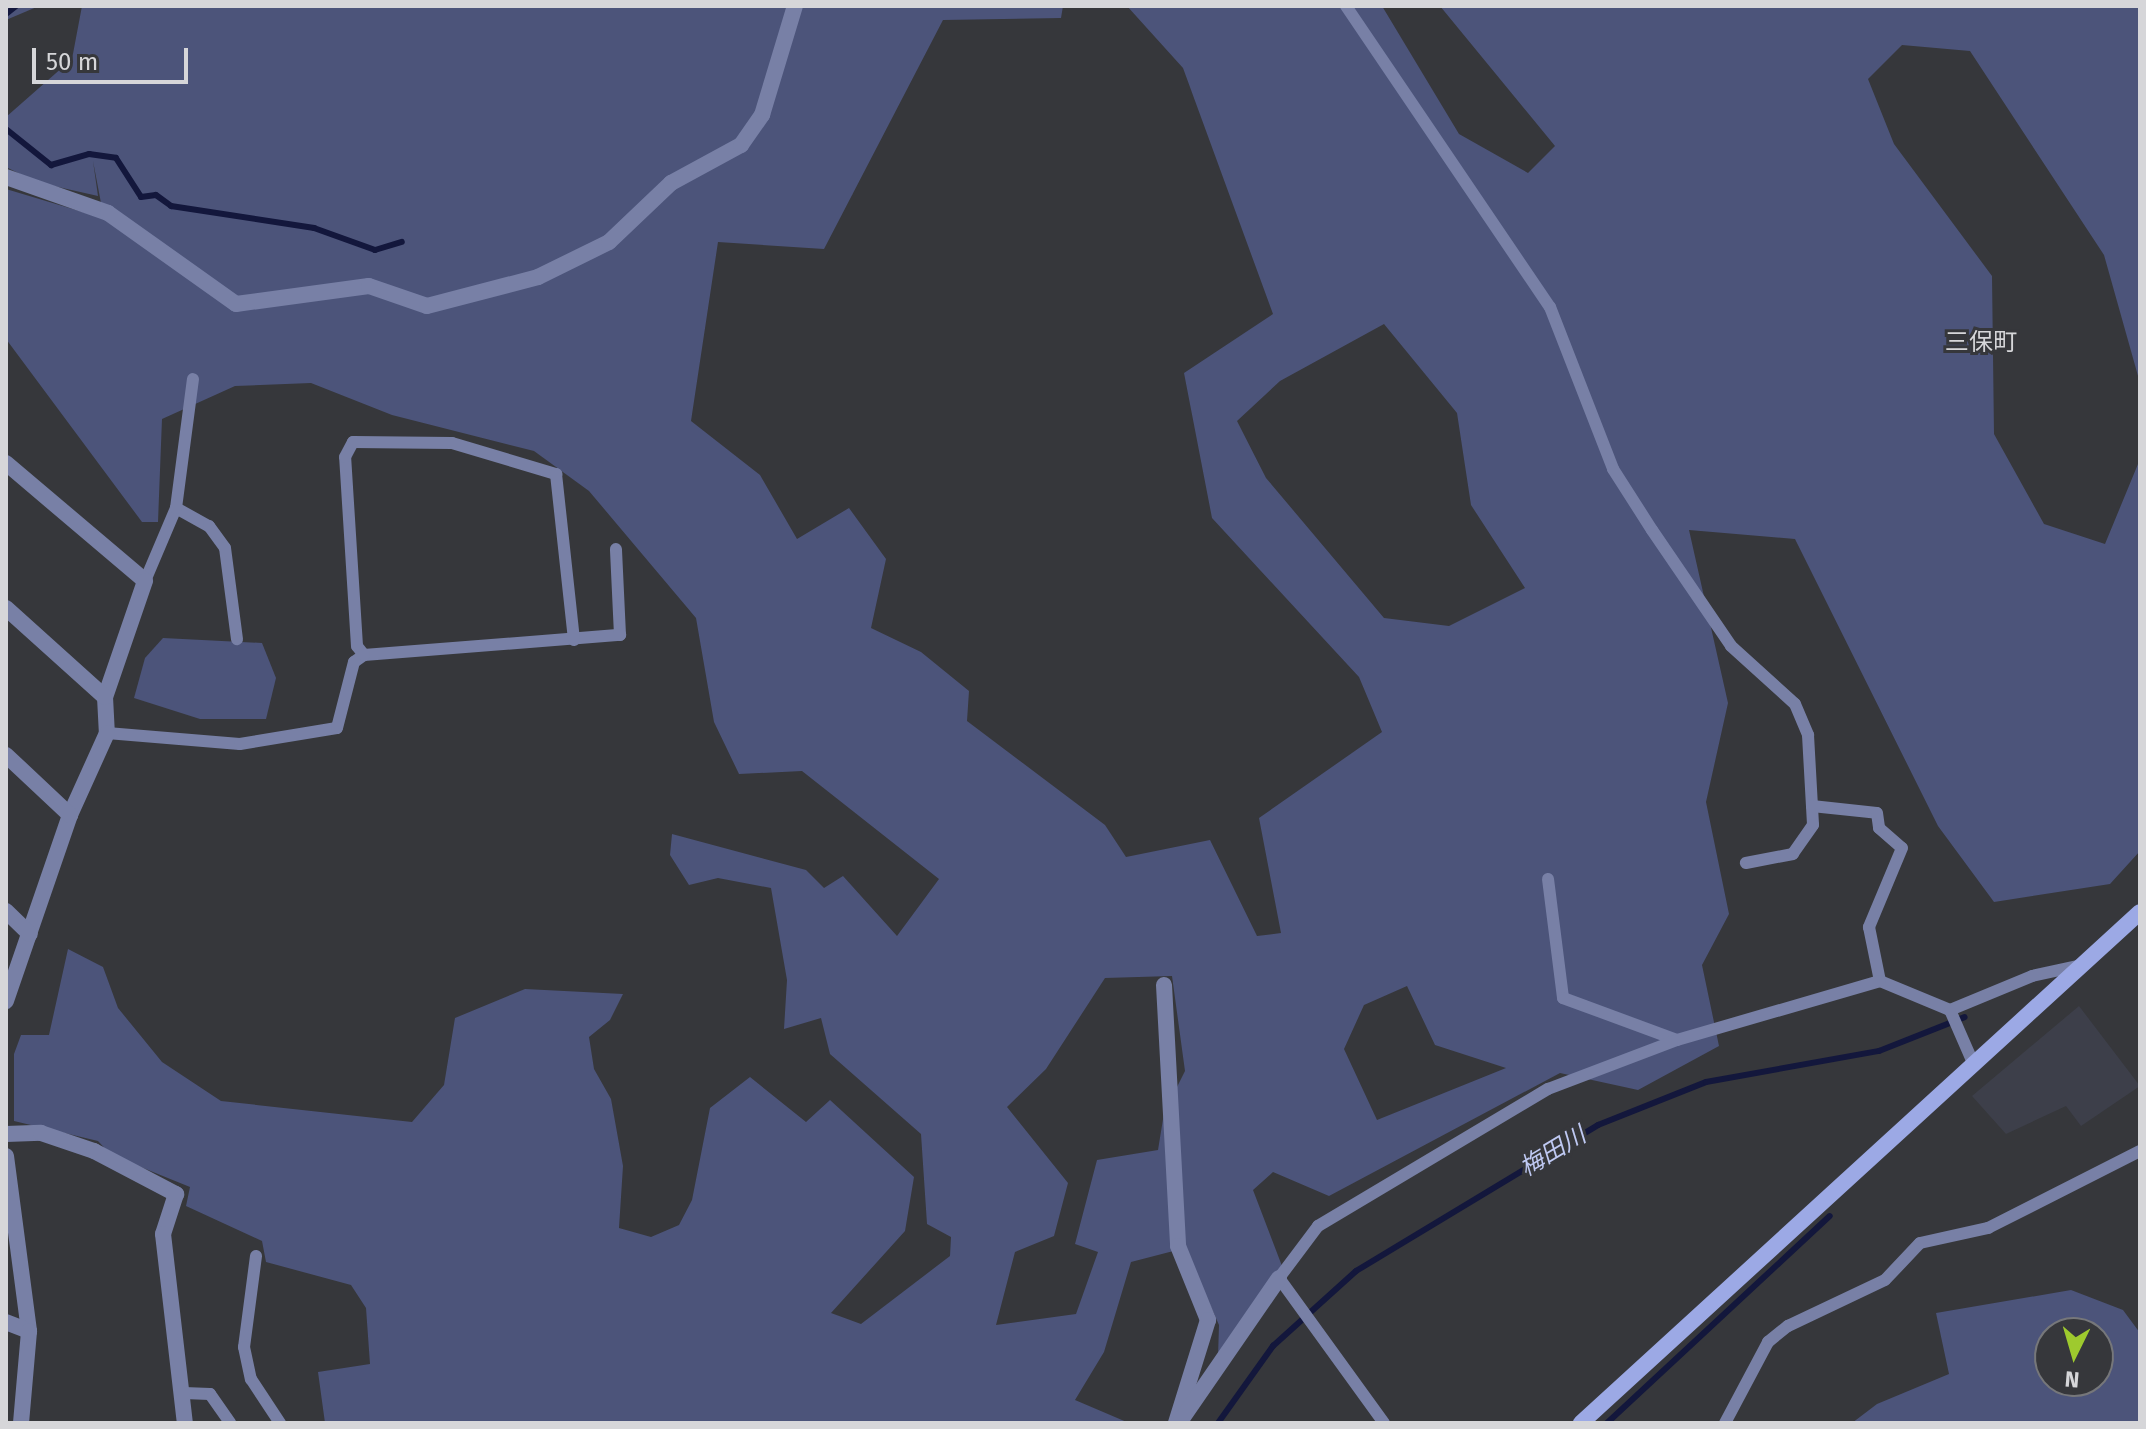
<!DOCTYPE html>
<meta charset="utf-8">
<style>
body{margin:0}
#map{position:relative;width:2146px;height:1429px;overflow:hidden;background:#36373b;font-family:"Fira Sans","Noto Sans JP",sans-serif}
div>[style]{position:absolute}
.built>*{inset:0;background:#3d3f4a}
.green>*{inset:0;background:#4c547a}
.stream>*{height:6px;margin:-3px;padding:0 3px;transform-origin:3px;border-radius:3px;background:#13173c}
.lane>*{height:12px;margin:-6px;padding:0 6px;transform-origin:6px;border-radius:6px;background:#7880a6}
.street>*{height:16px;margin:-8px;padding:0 8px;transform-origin:8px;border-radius:8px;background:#7880a6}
.secondary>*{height:16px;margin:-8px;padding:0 8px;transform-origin:8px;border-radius:8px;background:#9ca9e5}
span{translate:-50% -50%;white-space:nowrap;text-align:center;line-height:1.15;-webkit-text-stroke:6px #36373b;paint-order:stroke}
.neighbourhood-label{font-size:24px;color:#d6d6d9}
.water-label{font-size:24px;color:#bfc9f3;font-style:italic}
.frame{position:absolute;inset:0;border:8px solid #d6d6d9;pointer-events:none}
.north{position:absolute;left:2034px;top:1317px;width:80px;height:80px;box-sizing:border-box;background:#36373b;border:2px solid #76777a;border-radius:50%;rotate:185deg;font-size:22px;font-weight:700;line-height:32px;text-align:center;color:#d6d6d9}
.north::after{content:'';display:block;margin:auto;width:28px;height:36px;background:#9eca2e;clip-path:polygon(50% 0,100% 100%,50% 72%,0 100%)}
.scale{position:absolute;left:32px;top:48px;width:156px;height:36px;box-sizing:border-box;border:4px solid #d6d6d9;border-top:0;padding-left:10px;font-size:24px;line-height:28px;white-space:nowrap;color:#d6d6d9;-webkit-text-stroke:6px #36373b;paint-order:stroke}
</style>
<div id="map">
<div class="built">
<div style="clip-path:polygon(2079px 1006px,2140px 1086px,2081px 1126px,2066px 1106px,2006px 1134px,1972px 1096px)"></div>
</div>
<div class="green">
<div style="clip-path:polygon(6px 6px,39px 6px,6px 20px)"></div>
<div style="clip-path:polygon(evenodd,82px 6px,1063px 6px,1061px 18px,943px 20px,824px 249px,718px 242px,691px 421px,760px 475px,797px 539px,849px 508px,886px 559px,871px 628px,921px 652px,969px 691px,967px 721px,1105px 825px,1126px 857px,1210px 840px,1257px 936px,1281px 933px,1259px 818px,1382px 732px,1359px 677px,1212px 518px,1184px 373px,1273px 314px,1183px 68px,1127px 6px,1382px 6px,1459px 134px,1528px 173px,1555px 146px,1440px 6px,2140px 6px,2140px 383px,2104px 255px,1970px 51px,1902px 45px,1868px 79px,1894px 144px,1992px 276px,1994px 434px,2044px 524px,2105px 544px,2138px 464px,2140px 391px,2140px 851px,2110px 884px,1994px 902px,1938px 826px,1795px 539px,1689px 530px,1728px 703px,1706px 802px,1729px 914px,1702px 965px,1719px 1046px,1638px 1090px,1560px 1073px,1329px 1196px,1273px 1172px,1253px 1190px,1282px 1266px,1218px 1357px,1219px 1325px,1185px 1248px,1131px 1262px,1104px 1352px,1075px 1400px,1129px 1423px,325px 1423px,318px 1372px,370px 1364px,366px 1308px,351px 1285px,266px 1262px,262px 1241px,186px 1206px,190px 1187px,111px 1155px,98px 1141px,14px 1121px,14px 1054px,21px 1035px,49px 1035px,68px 949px,103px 967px,118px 1008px,162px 1062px,221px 1101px,412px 1122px,444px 1085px,455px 1018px,525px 989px,623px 994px,610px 1020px,589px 1037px,594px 1069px,611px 1099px,623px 1166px,619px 1228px,651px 1237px,679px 1225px,692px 1200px,710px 1108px,750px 1077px,806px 1122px,830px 1100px,914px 1177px,905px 1231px,831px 1313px,861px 1324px,950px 1256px,951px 1237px,927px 1224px,921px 1134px,830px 1054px,821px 1018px,784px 1029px,787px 980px,771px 888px,718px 878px,689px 885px,670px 855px,672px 834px,806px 870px,824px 888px,843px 876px,897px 936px,939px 879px,802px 771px,739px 774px,714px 722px,696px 618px,589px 491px,534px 451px,392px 415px,311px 383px,235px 386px,162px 419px,158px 522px,142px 522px,6px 339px,6px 189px,96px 216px,101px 203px,93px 161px,98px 196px,36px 182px,6px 167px,6px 117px,72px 59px,82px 6px,1384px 324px,1457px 413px,1471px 505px,1525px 588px,1449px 626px,1384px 618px,1266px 478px,1237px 421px,1280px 381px,1384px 324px,82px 6px,1172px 976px,1185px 1071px,1164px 1113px,1158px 1150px,1097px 1160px,1075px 1244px,1098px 1252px,1076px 1314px,996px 1325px,1015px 1252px,1054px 1236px,1068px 1183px,1007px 1107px,1046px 1069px,1105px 978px,1172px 976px,82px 6px,1407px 986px,1435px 1045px,1506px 1068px,1377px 1120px,1344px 1049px,1364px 1005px,1407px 986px)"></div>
<div style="clip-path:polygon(163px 638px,262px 643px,276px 678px,266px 719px,200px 719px,134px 698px,145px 658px)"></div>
<div style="clip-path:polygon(evenodd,2071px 1290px,2123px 1310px,2140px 1333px,2140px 1423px,1852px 1423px,1877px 1404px,1949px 1374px,1936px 1313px,2071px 1290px,2098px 1333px,2098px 1381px,2050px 1381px,2050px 1333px,2098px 1333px)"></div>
</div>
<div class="stream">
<div style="left:6px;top:14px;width:13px;rotate:-39deg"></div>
<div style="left:6px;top:129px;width:58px;rotate:38.7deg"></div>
<div style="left:51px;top:165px;width:40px;rotate:-16deg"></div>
<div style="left:89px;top:154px;width:27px;rotate:8deg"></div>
<div style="left:116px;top:158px;width:46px;rotate:57.3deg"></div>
<div style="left:141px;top:197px;width:15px;rotate:-8deg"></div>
<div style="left:156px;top:195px;width:19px;rotate:36deg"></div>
<div style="left:171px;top:206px;width:145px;rotate:8.7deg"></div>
<div style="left:314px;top:228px;width:65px;rotate:19.8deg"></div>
<div style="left:375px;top:250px;width:28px;rotate:-17deg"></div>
<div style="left:1218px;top:1423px;width:95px;rotate:-54.5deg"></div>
<div style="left:1273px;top:1346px;width:112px;rotate:-42.1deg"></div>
<div style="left:1356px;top:1271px;width:283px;rotate:-31.1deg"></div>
<div style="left:1598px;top:1125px;width:116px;rotate:-21.7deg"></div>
<div style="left:1706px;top:1082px;width:176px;rotate:-10.2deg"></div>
<div style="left:1879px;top:1051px;width:92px;rotate:-21.6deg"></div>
<div style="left:1607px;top:1423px;width:304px;rotate:-42.9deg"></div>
</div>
<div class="lane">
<div style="left:1346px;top:6px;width:364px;rotate:55.9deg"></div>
<div style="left:1550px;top:307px;width:174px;rotate:68.7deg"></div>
<div style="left:1613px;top:469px;width:72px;rotate:57.4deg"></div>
<div style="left:1652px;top:530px;width:140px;rotate:55.7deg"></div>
<div style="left:1731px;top:646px;width:86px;rotate:42.2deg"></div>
<div style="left:1795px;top:704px;width:34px;rotate:67deg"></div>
<div style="left:1808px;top:735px;width:90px;rotate:86.8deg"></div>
<div style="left:1813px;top:825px;width:35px;rotate:125deg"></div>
<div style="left:1793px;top:854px;width:48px;rotate:169.2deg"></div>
<div style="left:176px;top:508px;width:38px;rotate:29deg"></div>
<div style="left:209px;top:526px;width:27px;rotate:54deg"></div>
<div style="left:225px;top:548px;width:92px;rotate:82.5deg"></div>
<div style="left:145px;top:581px;width:79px;rotate:-67deg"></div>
<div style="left:176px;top:508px;width:130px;rotate:-82.5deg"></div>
<div style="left:364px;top:655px;width:257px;rotate:-4.5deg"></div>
<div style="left:620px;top:635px;width:86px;rotate:-92.7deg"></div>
<div style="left:107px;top:733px;width:133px;rotate:4.7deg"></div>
<div style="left:240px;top:744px;width:98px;rotate:-9.4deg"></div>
<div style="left:337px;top:728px;width:68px;rotate:-75.6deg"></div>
<div style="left:354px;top:662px;width:12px;rotate:-35deg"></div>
<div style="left:364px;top:655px;width:11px;rotate:-128deg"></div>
<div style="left:357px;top:646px;width:189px;rotate:-93.6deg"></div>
<div style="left:345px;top:457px;width:17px;rotate:-62deg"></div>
<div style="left:353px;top:442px;width:99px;rotate:0.6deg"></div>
<div style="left:452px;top:443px;width:109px;rotate:16.6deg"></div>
<div style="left:556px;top:474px;width:167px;rotate:83.8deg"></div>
<div style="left:1812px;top:806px;width:65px;rotate:6.1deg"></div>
<div style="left:1877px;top:813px;width:15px;rotate:82deg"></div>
<div style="left:1879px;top:828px;width:30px;rotate:41deg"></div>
<div style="left:1902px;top:848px;width:86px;rotate:112.7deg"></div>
<div style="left:1869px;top:927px;width:55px;rotate:78.5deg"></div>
<div style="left:1880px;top:981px;width:76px;rotate:22.5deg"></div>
<div style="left:1950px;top:1010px;width:60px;rotate:66.4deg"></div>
<div style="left:1548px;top:879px;width:120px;rotate:82.8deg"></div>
<div style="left:1563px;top:998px;width:121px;rotate:20.2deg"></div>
<div style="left:1950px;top:1010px;width:89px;rotate:-22.5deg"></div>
<div style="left:2032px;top:976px;width:51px;rotate:-12.4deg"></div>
<div style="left:256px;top:1256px;width:92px;rotate:97.5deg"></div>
<div style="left:244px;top:1347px;width:33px;rotate:78deg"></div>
<div style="left:251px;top:1379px;width:53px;rotate:56.6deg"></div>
<div style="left:184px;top:1393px;width:26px;rotate:2deg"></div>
<div style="left:210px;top:1394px;width:35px;rotate:55deg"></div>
<div style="left:1384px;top:1423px;width:179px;rotate:-125.9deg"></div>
<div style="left:1279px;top:1278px;width:65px;rotate:-53.1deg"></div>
<div style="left:1318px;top:1226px;width:268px;rotate:-30.8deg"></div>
<div style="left:1548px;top:1089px;width:138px;rotate:-20.8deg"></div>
<div style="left:1677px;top:1040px;width:211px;rotate:-16.2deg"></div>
<div style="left:1725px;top:1423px;width:92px;rotate:-62deg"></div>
<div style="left:1768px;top:1342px;width:26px;rotate:-39deg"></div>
<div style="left:1788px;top:1326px;width:107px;rotate:-25.4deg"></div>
<div style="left:1885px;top:1280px;width:51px;rotate:-46.6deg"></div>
<div style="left:1920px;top:1243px;width:70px;rotate:-12.4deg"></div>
<div style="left:1988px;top:1228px;width:170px;rotate:-26.9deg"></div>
</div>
<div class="street">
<div style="left:6px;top:177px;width:108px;rotate:19.4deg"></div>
<div style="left:108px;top:213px;width:157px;rotate:35.4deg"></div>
<div style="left:236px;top:304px;width:134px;rotate:-7.7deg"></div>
<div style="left:369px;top:286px;width:61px;rotate:19deg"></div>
<div style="left:427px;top:306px;width:115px;rotate:-14.6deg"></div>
<div style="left:538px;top:277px;width:79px;rotate:-26.2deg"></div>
<div style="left:609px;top:242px;width:86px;rotate:-43.6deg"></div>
<div style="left:671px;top:183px;width:80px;rotate:-28.5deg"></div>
<div style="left:741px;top:145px;width:37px;rotate:-55deg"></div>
<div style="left:762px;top:115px;width:114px;rotate:-73.2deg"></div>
<div style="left:6px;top:463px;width:182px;rotate:40.3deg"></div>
<div style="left:145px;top:581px;width:123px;rotate:109deg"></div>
<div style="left:105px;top:697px;width:36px;rotate:87deg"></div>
<div style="left:107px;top:733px;width:90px;rotate:114.3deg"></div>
<div style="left:70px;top:815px;width:197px;rotate:109deg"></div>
<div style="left:6px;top:608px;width:133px;rotate:42deg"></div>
<div style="left:6px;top:755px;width:88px;rotate:43.2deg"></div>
<div style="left:6px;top:911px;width:33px;rotate:44deg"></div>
<div style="left:1164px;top:985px;width:261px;rotate:86.9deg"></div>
<div style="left:1178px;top:1246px;width:80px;rotate:67.9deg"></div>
<div style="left:1208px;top:1320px;width:108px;rotate:107.3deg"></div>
<div style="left:6px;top:1134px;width:35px;rotate:-2deg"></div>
<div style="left:41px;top:1133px;width:56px;rotate:18.8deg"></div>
<div style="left:94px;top:1151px;width:93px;rotate:27.7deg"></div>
<div style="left:176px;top:1194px;width:42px;rotate:108deg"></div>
<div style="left:163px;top:1234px;width:190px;rotate:83.4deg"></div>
<div style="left:6px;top:1156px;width:177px;rotate:82.5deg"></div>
<div style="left:29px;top:1331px;width:25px;rotate:-159deg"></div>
<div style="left:21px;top:1423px;width:92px;rotate:-85deg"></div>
<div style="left:1179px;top:1423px;width:176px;rotate:-55.4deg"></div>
</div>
<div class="secondary">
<div style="left:1581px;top:1423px;width:757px;rotate:-42.43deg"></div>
</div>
<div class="neighbourhood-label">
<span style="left:1981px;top:343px">三保町</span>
</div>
<div class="water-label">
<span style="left:1553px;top:1152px;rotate:-31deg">梅田川</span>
</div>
<div class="frame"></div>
<div class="north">N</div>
<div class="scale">50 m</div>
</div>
